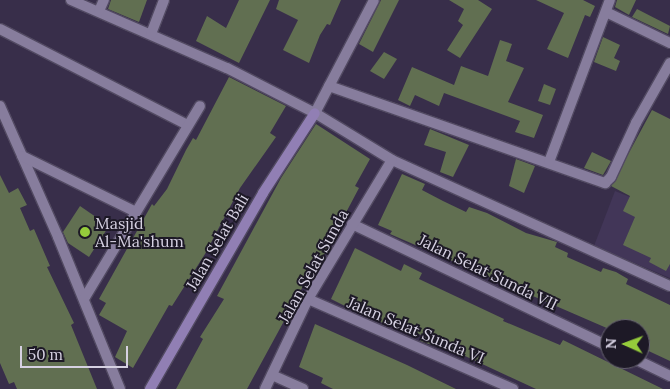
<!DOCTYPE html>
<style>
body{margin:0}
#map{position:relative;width:670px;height:389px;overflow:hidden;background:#382e4a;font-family:Lora,serif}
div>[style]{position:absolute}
.built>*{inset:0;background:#423658}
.building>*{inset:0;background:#616f51}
.roads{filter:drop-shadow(1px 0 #524a62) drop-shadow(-1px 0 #524a62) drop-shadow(0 1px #524a62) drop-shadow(0 -1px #524a62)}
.street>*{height:10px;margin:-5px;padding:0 5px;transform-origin:5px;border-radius:5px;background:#877d9d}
.secondary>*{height:10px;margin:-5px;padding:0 5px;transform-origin:5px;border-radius:5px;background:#917fb4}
.dots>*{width:14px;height:14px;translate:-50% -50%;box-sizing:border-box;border:2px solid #1d1926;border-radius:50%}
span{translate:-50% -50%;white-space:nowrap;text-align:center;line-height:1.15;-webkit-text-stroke:4px #1d1926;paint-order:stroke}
.poi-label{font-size:16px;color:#d6d1e2}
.left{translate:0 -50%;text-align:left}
.street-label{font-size:16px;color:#d6d1e2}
.north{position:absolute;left:600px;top:319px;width:50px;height:50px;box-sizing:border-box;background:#1d1926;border:1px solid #676371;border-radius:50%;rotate:272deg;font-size:14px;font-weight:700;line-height:20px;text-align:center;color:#d6d1e2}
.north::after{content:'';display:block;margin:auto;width:18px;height:22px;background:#95cc3b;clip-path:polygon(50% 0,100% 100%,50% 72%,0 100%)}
.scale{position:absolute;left:20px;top:346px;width:108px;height:22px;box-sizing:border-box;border:2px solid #d6d1e2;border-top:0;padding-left:6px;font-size:15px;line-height:18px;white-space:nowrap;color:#d6d1e2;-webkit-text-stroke:4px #1d1926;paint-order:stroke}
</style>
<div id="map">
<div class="built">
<div style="clip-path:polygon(615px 191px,670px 213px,670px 278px,594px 246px)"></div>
</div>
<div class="building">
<div style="clip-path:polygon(111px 0,147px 0,139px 22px,108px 9px)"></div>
<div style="clip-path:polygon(239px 0,270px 0,239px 63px,196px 41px,207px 16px,226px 28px)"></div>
<div style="clip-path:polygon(279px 0,341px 0,330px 25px,327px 24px,320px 35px,309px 63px,283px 50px,298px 20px,276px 9px)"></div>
<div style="clip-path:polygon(381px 0,399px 0,373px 52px,359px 44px)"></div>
<div style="clip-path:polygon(449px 0,478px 0,492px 9px,460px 58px,447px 50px,463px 25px,458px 21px,464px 9px)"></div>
<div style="clip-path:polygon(536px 0,583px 0,595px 6px,590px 17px,585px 15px,568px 58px,547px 49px,564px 13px)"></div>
<div style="clip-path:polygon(617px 0,636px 0,629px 15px,615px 7px)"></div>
<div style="clip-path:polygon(637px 9px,670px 26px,668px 34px,632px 17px)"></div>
<div style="clip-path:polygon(603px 37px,620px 45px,614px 58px,620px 61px,616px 71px,594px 62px)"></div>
<div style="clip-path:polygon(500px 40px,512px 44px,506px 61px,524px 68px,508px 102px,543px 115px,534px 138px,515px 132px,520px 121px,444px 93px,439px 106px,415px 95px,410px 106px,398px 100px,412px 67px,454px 85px,461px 66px,488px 76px)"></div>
<div style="clip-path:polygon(384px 52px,397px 59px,384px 79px,370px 71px)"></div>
<div style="clip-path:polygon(229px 77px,286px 106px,270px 133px,276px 137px,240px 188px,205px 254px,172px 306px,169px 305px,133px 368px,115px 357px,127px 331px,99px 315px,106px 303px,99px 299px,152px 204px,154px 206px,167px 189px,186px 150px,193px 138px,196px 140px)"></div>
<div style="clip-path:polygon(544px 84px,556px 89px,550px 105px,538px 101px)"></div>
<div style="clip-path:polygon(652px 110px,670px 119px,670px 264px,666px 271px,649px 262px,651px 258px,623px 245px,635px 217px,623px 211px,630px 196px,611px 186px)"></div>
<div style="clip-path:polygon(316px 124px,370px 159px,355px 186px,359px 188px,331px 241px,333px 242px,308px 277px,247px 389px,176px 389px,203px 339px,200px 337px,224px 299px,217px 296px,281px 178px)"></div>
<div style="clip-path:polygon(430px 129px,469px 145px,453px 177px,440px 172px,446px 152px,424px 145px)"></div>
<div style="clip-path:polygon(592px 152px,611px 161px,603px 175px,584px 168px)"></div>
<div style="clip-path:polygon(516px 159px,535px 166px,524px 193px,509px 186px)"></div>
<div style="clip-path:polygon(402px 174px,425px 184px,422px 190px,443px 201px,466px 212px,469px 207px,487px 213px,526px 233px,557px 242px,555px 247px,568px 253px,567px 257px,601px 272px,603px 268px,616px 272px,628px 279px,626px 284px,670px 305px,670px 361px,640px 347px,640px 329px,609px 329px,390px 234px,392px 231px,378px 225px)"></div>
<div style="clip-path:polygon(0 175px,9px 193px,18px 188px,27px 205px,20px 208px,30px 231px,34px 229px,50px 266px,47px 267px,74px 323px,71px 325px,97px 389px,17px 389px,14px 382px,9px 384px,0 363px)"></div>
<div style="clip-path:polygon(80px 206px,109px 226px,89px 257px,68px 243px,63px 232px)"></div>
<div style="clip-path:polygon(355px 248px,401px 271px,404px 264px,422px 273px,419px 279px,504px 319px,503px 321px,560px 345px,563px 340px,663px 389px,536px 389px,465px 356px,420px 341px,423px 336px,401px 325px,399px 329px,367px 317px,331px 299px)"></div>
<div style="clip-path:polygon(315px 324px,407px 365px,456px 389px,333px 389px,321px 383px,323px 378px,299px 367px)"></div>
</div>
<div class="roads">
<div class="street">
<div style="left:71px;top:0;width:170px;rotate:23.6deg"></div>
<div style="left:227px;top:68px;width:99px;rotate:27.1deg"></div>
<div style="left:315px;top:113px;width:90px;rotate:31.4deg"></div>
<div style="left:392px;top:160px;width:305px;rotate:24.4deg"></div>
<div style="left:99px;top:11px;width:12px;rotate:-66deg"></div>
<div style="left:606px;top:12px;width:71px;rotate:25.8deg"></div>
<div style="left:0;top:29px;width:211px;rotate:27.1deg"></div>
<div style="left:151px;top:34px;width:36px;rotate:-69deg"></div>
<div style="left:329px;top:86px;width:293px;rotate:19.4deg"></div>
<div style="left:605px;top:183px;width:8px;rotate:-45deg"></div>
<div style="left:611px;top:177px;width:60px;rotate:-65.2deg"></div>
<div style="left:636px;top:123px;width:69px;rotate:-60.5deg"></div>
<div style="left:0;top:106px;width:143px;rotate:66.1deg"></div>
<div style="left:58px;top:237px;width:164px;rotate:67.8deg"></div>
<div style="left:315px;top:113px;width:127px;rotate:-62.4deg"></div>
<div style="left:22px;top:156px;width:127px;rotate:26.2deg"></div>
<div style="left:549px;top:162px;width:173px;rotate:-69.4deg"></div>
<div style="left:352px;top:224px;width:286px;rotate:25.5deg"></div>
<div style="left:84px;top:299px;width:225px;rotate:-59deg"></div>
<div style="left:308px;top:299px;width:224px;rotate:23.7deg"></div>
<div style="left:635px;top:359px;width:39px;rotate:26deg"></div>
<div style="left:272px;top:375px;width:34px;rotate:24deg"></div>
<div style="left:265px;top:389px;width:100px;rotate:-64.5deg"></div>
<div style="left:308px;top:299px;width:162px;rotate:-58.9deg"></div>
</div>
<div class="secondary">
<div style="left:150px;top:389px;width:226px;rotate:-60deg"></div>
<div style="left:263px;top:193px;width:95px;rotate:-57deg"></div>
</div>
</div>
<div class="dots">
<div style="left:85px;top:232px;background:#95cc3b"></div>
</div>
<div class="poi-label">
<span class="left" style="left:95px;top:232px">Masjid<br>Al-Ma'shum</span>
</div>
<div class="street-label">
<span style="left:217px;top:242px;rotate:-60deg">Jalan Selat Bali</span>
<span style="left:313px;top:266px;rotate:-61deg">Jalan Selat Sunda</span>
<span style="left:488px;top:272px;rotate:26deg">Jalan Selat Sunda VII</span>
<span style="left:416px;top:330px;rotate:23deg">Jalan Selat Sunda VI</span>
</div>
<div class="north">N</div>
<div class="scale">50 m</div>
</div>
